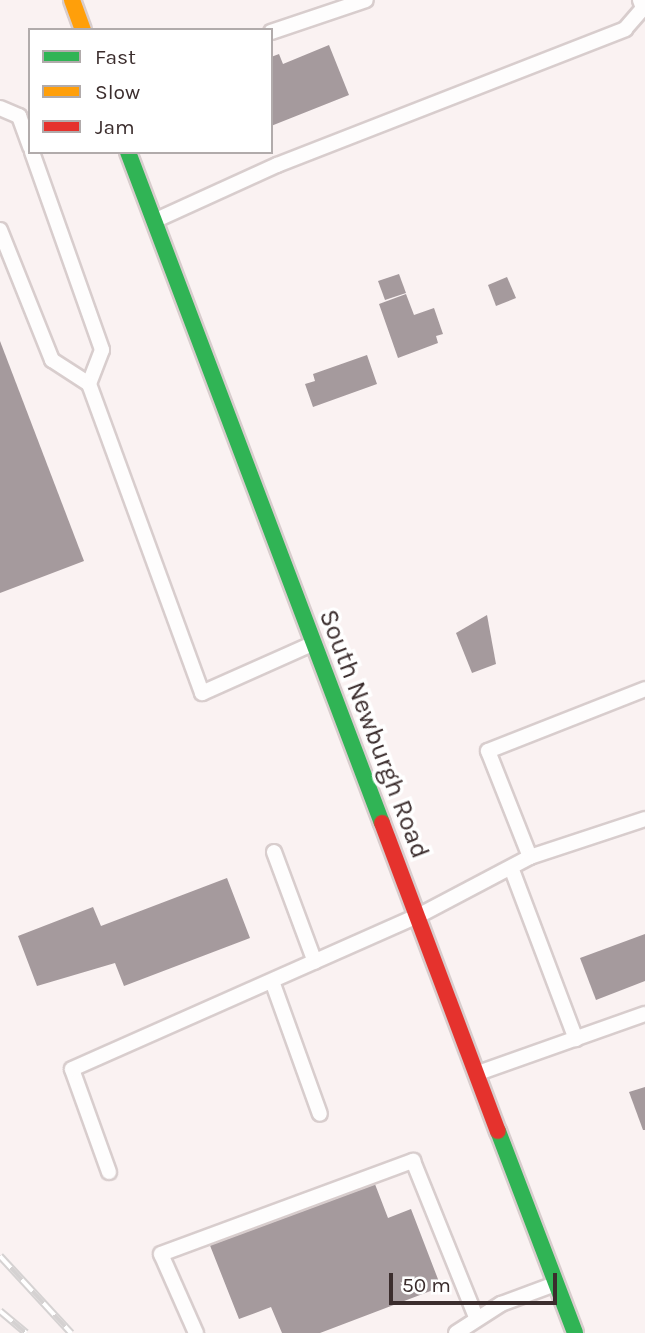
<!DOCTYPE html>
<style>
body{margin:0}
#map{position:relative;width:645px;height:1333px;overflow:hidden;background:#faf2f2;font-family:Karla,sans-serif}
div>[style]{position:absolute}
.building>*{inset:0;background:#a59a9d}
.roads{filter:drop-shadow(2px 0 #d8cdcd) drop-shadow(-2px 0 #d8cdcd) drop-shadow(0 2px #d8cdcd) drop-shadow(0 -2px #d8cdcd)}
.lane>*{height:14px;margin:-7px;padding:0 7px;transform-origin:7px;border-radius:7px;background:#fefdfd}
.fast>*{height:16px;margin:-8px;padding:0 8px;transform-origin:8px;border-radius:8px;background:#30b455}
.slow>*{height:16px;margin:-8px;padding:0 8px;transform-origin:8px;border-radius:8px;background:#ff9f0a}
.jam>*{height:16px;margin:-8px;padding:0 8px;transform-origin:8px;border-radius:8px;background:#e5322d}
.rail>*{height:8px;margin-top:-4px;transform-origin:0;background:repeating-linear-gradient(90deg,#fff 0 16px,#d5d2d2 0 32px);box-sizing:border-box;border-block:2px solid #d5d2d2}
span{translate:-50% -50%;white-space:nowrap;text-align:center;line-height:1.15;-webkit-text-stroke:7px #fff;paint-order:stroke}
.street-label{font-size:26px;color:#3b2d2d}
.legend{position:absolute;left:28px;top:28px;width:245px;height:126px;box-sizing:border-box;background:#fff;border:2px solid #b1abab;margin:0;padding:9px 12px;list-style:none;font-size:21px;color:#3b2d2d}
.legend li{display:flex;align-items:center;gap:14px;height:35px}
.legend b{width:35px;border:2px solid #b1abab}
.scale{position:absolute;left:389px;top:1273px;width:168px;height:32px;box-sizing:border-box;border:4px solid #3b2d2d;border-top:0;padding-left:9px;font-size:21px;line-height:24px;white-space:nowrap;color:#3b2d2d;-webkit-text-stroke:5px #fff;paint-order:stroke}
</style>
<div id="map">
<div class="building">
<div style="clip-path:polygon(329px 45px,349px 95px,271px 126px,271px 57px,279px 54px,283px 64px)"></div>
<div style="clip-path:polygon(399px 274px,406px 293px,385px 300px,378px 281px)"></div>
<div style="clip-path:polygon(507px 277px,516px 298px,496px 306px,488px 285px)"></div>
<div style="clip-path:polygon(406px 294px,414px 315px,434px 308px,443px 334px,436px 336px,438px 343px,398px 358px,379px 304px)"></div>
<div style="clip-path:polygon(0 341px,84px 561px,0 593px)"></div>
<div style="clip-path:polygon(367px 355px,377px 384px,313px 407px,305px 384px,315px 381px,313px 374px)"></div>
<div style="clip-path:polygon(487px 615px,496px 664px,472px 673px,456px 633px)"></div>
<div style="clip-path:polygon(227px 878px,250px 938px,124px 986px,115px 963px,37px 986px,18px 936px,93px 907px,101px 926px)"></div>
<div style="clip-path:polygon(645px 934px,645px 981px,596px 1000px,580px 958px)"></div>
<div style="clip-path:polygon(645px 1087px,645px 1130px,643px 1130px,629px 1092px)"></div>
<div style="clip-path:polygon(373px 1179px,388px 1218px,411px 1209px,441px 1287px,320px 1333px,282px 1333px,271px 1307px,239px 1319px,209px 1243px)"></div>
</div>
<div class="roads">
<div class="lane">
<div style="left:271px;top:32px;width:100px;rotate:-18.6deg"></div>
<div style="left:0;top:108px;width:21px;rotate:23deg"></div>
<div style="left:19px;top:116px;width:33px;rotate:70deg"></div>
<div style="left:32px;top:152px;width:210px;rotate:70.5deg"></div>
<div style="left:102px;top:350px;width:36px;rotate:111deg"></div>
<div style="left:154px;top:221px;width:135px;rotate:-24.5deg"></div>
<div style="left:277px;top:165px;width:374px;rotate:-21.3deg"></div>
<div style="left:625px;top:29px;width:28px;rotate:-49deg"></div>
<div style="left:643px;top:8px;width:9px;rotate:-111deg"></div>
<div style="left:0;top:230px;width:140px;rotate:68.2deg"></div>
<div style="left:52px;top:360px;width:44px;rotate:33deg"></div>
<div style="left:89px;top:384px;width:329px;rotate:69.9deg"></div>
<div style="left:202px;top:693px;width:120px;rotate:-24deg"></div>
<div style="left:274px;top:852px;width:117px;rotate:69.6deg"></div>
<div style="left:530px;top:857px;width:114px;rotate:-111.6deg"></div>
<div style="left:488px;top:751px;width:169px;rotate:-21.5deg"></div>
<div style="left:512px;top:870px;width:181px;rotate:69.3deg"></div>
<div style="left:272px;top:981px;width:141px;rotate:70.2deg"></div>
<div style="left:478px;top:1073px;width:177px;rotate:-19.5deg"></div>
<div style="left:109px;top:1172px;width:109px;rotate:-109.8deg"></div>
<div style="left:72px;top:1069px;width:378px;rotate:-23.9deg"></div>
<div style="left:418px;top:916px;width:127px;rotate:-27.8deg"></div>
<div style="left:530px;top:857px;width:121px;rotate:-18.3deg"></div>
<div style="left:196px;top:1333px;width:86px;rotate:-113.9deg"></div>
<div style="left:161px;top:1254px;width:269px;rotate:-20.3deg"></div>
<div style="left:413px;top:1161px;width:168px;rotate:68deg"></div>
<div style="left:456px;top:1333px;width:54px;rotate:-32.8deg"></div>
<div style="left:501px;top:1304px;width:58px;rotate:-20.3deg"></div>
</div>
<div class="fast">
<div style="left:128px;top:152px;width:717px;rotate:69.27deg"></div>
<div style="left:498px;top:1131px;width:216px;rotate:69.1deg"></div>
</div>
<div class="slow">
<div style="left:72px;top:0;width:32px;rotate:70deg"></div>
</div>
<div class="jam">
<div style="left:382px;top:823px;width:329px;rotate:69.4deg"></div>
</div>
</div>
<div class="rail">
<div style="left:0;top:1256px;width:105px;rotate:47.3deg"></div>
<div style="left:0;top:1311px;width:34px;rotate:40deg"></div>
</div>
<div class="street-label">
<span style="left:374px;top:734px;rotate:69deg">South Newburgh Road</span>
</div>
<ul class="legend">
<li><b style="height:9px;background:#30b455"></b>Fast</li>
<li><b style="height:9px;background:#ff9f0a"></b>Slow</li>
<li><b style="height:9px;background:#e5322d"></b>Jam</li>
</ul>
<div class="scale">50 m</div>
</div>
